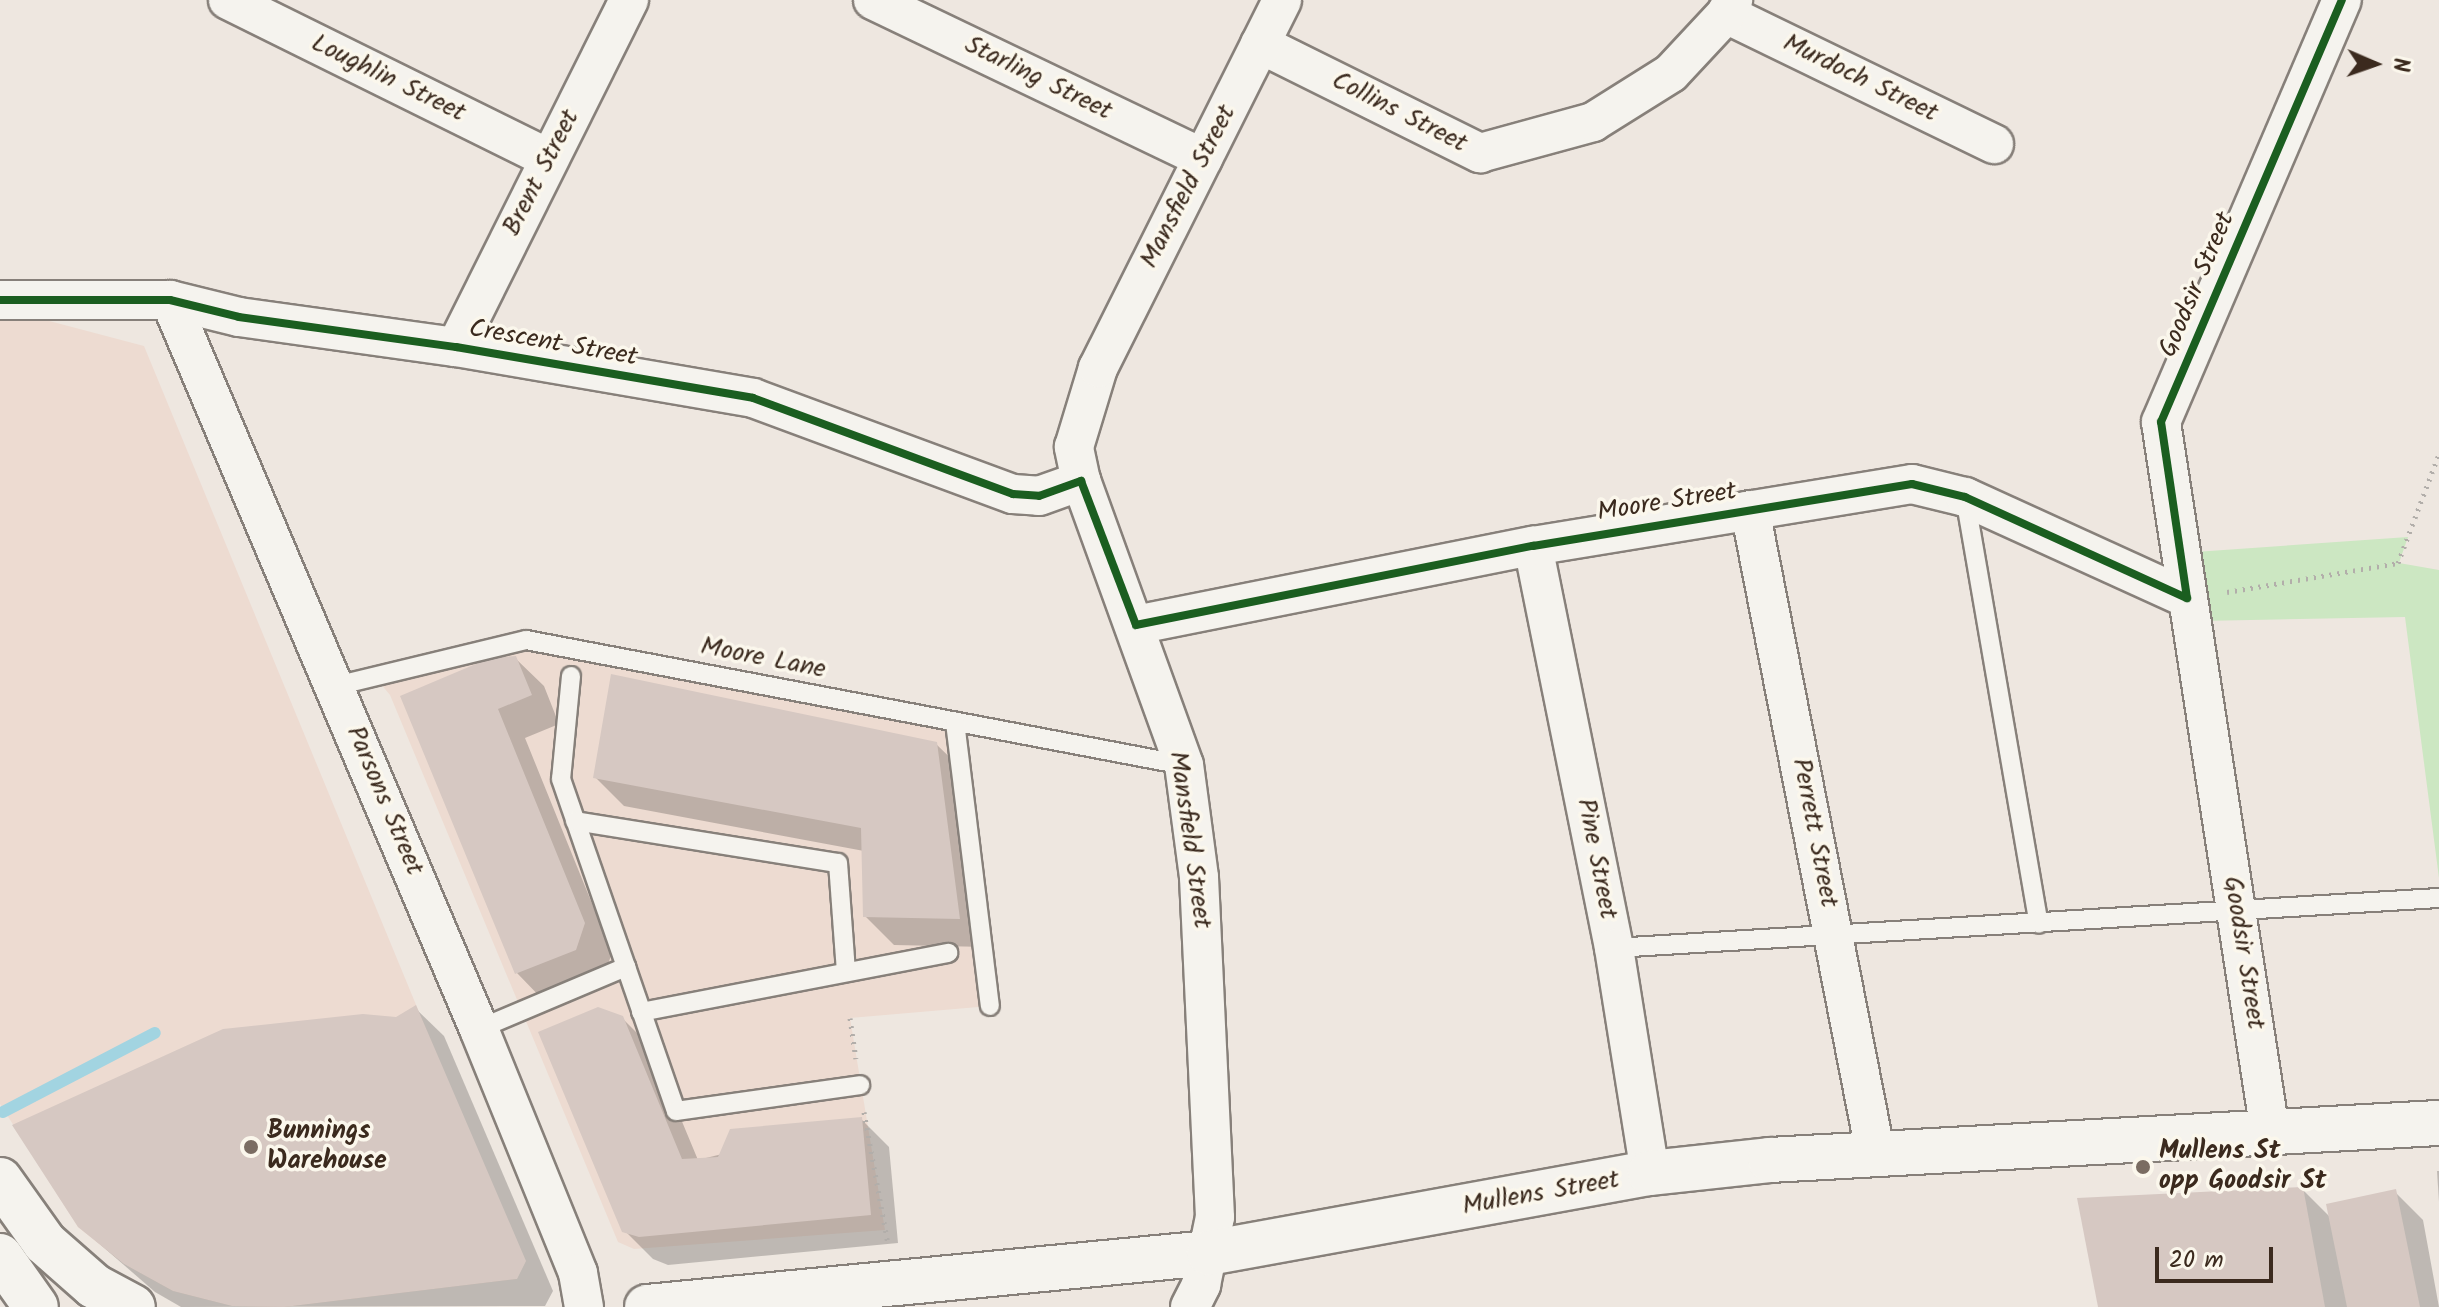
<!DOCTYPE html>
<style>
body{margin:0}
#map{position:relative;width:2439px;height:1307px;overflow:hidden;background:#eee7e0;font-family:Kalam,sans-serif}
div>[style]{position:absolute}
.built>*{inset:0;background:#eddbd1}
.green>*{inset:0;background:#cce7c2}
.shadow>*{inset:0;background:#0003}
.stream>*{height:12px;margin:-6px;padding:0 6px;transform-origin:6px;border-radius:6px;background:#a2d4e1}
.building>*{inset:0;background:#d6c8c2}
.path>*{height:5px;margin-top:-2.5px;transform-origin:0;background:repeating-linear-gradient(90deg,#b2aeaa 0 2px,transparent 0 8px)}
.roads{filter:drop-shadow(2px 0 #87807a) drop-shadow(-2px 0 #87807a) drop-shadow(0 2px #87807a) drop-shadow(0 -2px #87807a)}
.lane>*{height:18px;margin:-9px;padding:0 9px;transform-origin:9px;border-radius:9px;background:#f5f3ee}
.street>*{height:38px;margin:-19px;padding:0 19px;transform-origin:19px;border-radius:19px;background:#f5f3ee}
.secondary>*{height:44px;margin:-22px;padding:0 22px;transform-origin:22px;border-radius:22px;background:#f5f3ee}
.cycleway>*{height:8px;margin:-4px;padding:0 4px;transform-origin:4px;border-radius:4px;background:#1b5e20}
.dots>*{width:22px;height:22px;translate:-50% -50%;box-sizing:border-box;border:4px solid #fbf7ec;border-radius:50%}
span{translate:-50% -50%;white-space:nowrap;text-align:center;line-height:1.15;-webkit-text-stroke:7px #fbf7ec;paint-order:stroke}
.street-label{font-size:26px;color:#3b2a1e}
.poi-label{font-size:26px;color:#3b2a1e;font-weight:700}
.left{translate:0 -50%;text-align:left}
.north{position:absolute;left:2335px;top:24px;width:80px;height:80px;-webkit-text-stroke:6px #fbf7ec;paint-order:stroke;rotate:92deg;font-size:22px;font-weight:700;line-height:32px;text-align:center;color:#3b2a1e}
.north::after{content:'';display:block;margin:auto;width:28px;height:36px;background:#3b2a1e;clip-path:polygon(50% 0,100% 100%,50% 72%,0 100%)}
.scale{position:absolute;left:2155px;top:1247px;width:118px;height:36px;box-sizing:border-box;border:4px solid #3b2a1e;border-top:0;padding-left:10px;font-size:24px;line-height:28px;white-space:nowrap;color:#3b2a1e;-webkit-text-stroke:6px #fbf7ec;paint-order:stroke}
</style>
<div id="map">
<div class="built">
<div style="clip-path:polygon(0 308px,144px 346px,438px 1058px,517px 1279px,284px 1307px,232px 1306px,173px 1291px,124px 1264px,78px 1227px,0 1104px)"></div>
<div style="clip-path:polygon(526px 640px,955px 722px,990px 1006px,850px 1018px,885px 1230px,634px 1249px,618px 1242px,390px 695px,375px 677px)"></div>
</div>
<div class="green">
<div style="clip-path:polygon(2408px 537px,2399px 563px,2439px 570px,2439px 878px,2405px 617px,2200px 621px,2195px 552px)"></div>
</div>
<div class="shadow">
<div style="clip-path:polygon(515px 658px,544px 686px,559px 724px,525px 738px,612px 953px,603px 978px,545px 1002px,517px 973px,403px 697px)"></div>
<div style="clip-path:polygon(936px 744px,965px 772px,987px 947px,894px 945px,865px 916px,864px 851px,624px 806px,596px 778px)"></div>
<div style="clip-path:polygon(415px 1008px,444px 1036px,553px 1291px,545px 1306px,181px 1307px,155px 1292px,79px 1226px)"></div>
<div style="clip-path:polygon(622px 1018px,651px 1047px,698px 1160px,861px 1119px,889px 1147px,898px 1243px,668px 1265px,653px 1259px,624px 1230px)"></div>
<div style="clip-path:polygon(2437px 1171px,2439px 1171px,2439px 1202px)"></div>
<div style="clip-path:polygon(2302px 1189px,2331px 1218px,2395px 1192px,2423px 1220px,2439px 1307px,2100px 1307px)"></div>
</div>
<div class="stream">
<div style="left:3px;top:1112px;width:171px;rotate:-27.5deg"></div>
</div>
<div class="building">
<div style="clip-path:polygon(516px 656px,532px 695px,498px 709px,585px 923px,576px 950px,515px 974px,400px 696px,490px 658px)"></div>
<div style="clip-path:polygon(611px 674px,937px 742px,960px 919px,863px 917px,861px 828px,593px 778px)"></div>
<div style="clip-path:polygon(416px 1005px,526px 1261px,517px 1279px,284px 1307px,232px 1306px,173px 1291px,124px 1264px,78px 1227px,12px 1125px,223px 1029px,363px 1014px,396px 1017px)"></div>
<div style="clip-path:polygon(598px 1007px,623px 1016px,682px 1159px,718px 1157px,730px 1129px,862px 1117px,871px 1215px,639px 1237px,622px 1232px,538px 1032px)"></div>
<div style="clip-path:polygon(2303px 1187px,2325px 1307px,2098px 1307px,2077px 1198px)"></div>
<div style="clip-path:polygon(2396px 1189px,2420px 1307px,2347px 1307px,2326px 1204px)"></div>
</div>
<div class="path">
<div style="left:2227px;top:592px;width:173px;rotate:-9.6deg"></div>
<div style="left:2398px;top:563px;width:116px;rotate:-69.4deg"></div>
<div style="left:850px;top:1018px;width:41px;rotate:81.7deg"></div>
<div style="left:864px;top:1112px;width:134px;rotate:79.7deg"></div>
</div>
<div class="roads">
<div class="lane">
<div style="left:1965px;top:497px;width:433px;rotate:80.2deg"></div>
<div style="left:571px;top:676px;width:103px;rotate:95.5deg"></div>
<div style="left:561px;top:779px;width:351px;rotate:70.9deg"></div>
<div style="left:676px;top:1111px;width:186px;rotate:-8deg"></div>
<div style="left:336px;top:686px;width:195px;rotate:-13.6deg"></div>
<div style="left:526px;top:640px;width:670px;rotate:10.76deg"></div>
<div style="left:955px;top:722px;width:286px;rotate:83deg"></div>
<div style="left:575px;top:821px;width:266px;rotate:9.1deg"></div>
<div style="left:838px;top:863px;width:109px;rotate:85.8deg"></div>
<div style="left:1614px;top:948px;width:827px;rotate:-3.47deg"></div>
<div style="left:641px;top:1012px;width:313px;rotate:-10.9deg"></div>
<div style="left:479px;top:1029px;width:160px;rotate:-22.9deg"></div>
</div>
<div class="street">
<div style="left:228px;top:0;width:357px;rotate:26.3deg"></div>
<div style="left:873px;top:0;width:366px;rotate:25.6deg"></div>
<div style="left:1726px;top:14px;width:298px;rotate:25.9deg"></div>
<div style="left:1260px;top:44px;width:246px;rotate:26.4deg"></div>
<div style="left:1480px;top:153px;width:117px;rotate:-15.3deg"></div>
<div style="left:1593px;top:122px;width:92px;rotate:-32.1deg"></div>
<div style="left:1671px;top:73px;width:81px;rotate:-47deg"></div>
<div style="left:1726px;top:14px;width:16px;rotate:-63deg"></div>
<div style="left:0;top:300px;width:170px"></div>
<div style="left:170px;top:300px;width:71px;rotate:13.8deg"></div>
<div style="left:239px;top:317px;width:219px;rotate:7.9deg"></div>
<div style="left:456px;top:347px;width:301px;rotate:9.7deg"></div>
<div style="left:753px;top:398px;width:277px;rotate:20.3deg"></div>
<div style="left:1013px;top:494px;width:26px;rotate:4deg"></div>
<div style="left:1039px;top:496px;width:45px;rotate:-19.7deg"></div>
<div style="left:170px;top:300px;width:792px;rotate:67.03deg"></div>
<div style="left:479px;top:1029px;width:263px;rotate:67.9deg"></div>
<div style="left:578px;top:1273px;width:35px;rotate:80deg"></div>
<div style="left:456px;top:347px;width:388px;rotate:-63.5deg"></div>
<div style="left:1750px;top:510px;width:658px;rotate:78.96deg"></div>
<div style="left:1533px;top:546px;width:410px;rotate:78.6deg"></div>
<div style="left:1614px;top:948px;width:228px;rotate:80.9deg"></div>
<div style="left:1136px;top:625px;width:405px;rotate:-11.3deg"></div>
<div style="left:1533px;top:546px;width:384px;rotate:-9.3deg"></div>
<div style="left:1912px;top:484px;width:55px;rotate:13.8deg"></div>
<div style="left:1965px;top:497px;width:244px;rotate:24.5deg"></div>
<div style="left:2270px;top:1132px;width:718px;rotate:-98.73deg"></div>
<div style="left:2161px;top:422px;width:459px;rotate:-66.8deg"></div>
<div style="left:1190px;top:1307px;width:25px;rotate:-63deg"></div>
<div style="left:1201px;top:1285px;width:69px;rotate:-78.4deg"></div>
<div style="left:1215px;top:1217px;width:340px;rotate:-92.7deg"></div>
<div style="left:1199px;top:877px;width:113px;rotate:-97.6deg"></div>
<div style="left:1184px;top:765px;width:302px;rotate:-109.9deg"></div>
<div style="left:1081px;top:481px;width:35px;rotate:-102deg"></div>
<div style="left:1074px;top:447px;width:83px;rotate:-73.1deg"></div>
<div style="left:1098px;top:368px;width:411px;rotate:-63.4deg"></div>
</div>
<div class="secondary">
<div style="left:0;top:1180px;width:77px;rotate:54.5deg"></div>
<div style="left:45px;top:1243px;width:65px;rotate:41.3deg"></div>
<div style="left:94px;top:1286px;width:44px;rotate:28.3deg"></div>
<div style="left:0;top:1256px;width:62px;rotate:54.8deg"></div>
<div style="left:647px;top:1307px;width:565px;rotate:-5.49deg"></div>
<div style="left:1209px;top:1253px;width:448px;rotate:-10.3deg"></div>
<div style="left:1650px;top:1173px;width:121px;rotate:-6.2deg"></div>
<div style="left:1770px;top:1160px;width:670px;rotate:-3.17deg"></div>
</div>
</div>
<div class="cycleway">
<div style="left:0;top:300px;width:170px"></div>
<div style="left:170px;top:300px;width:71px;rotate:13.8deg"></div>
<div style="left:239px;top:317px;width:219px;rotate:7.9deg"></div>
<div style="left:456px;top:347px;width:301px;rotate:9.7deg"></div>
<div style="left:753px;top:398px;width:277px;rotate:20.3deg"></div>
<div style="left:1013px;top:494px;width:26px;rotate:4deg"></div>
<div style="left:1039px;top:496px;width:45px;rotate:-19.7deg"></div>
<div style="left:1081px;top:481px;width:154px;rotate:69.1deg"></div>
<div style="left:1136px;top:625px;width:405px;rotate:-11.3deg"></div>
<div style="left:1533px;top:546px;width:384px;rotate:-9.3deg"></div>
<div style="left:1912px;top:484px;width:55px;rotate:13.8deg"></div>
<div style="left:1965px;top:497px;width:244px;rotate:24.5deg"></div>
<div style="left:2187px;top:598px;width:178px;rotate:-98.4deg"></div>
<div style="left:2161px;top:422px;width:459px;rotate:-66.8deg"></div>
</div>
<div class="dots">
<div style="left:251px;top:1147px;background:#7a6c62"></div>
<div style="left:2143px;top:1167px;background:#7a6c62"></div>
</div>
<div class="street-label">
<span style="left:388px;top:79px;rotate:26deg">Loughlin Street</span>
<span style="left:1038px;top:79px;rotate:26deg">Starling Street</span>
<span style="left:1860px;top:79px;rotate:26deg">Murdoch Street</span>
<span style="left:1399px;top:113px;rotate:27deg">Collins Street</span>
<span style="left:542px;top:173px;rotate:-63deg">Brent Street</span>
<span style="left:1189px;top:187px;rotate:-63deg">Mansfield Street</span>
<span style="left:2198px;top:285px;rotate:-67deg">Goodsir Street</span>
<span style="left:553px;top:344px;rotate:10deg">Crescent Street</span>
<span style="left:1667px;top:503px;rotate:-9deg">Moore Street</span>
<span style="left:763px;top:659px;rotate:11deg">Moore Lane</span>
<span style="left:384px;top:801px;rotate:67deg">Parsons Street</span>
<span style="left:1814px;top:833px;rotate:79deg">Perrett Street</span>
<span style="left:1189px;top:840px;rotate:82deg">Mansfield Street</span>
<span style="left:1596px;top:859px;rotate:79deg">Pine Street</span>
<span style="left:2243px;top:953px;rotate:81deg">Goodsir Street</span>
<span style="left:1541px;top:1194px;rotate:-10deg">Mullens Street</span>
</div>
<div class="poi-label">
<span class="left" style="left:267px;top:1147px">Bunnings<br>Warehouse</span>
<span class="left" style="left:2159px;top:1167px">Mullens St<br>opp Goodsir St</span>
</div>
<div class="north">N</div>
<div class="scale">20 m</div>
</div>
